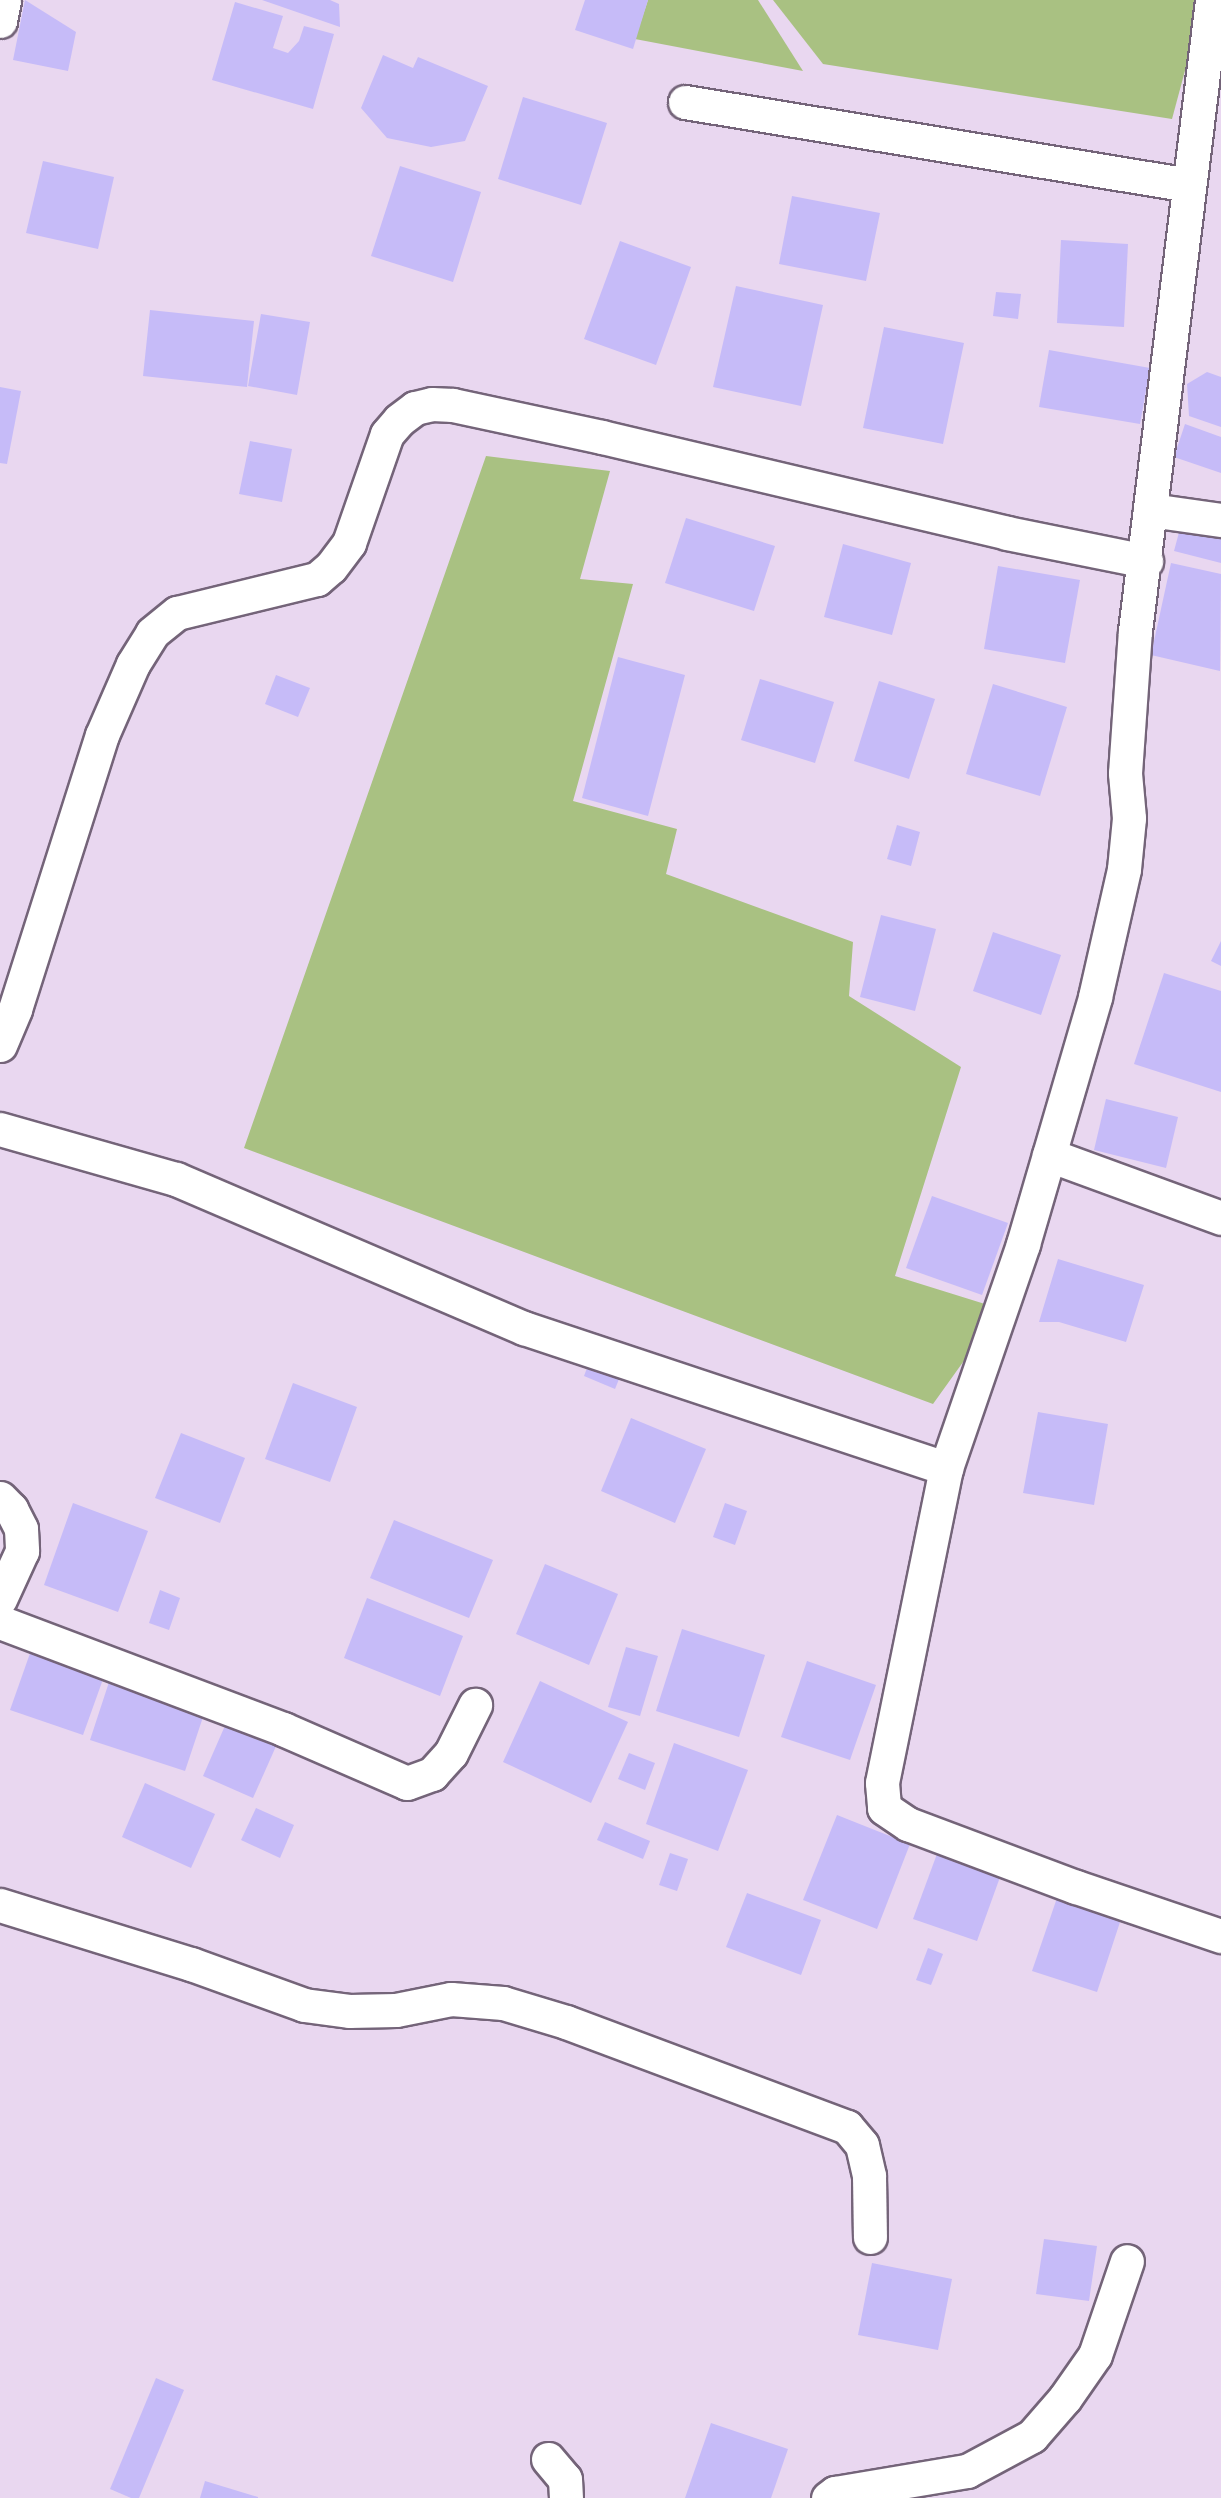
<!DOCTYPE html>
<style>
body{margin:0}
#map{position:relative;width:1221px;height:2498px;overflow:hidden;background:#e9d7f0;font-family:"PT Sans Narrow",sans-serif}
div>[style]{position:absolute}
.green>*{inset:0;background:#a9c182}
.building>*{inset:0;background:#c6bbf8}
.roads{filter:drop-shadow(2px 0 #746479) drop-shadow(-2px 0 #746479) drop-shadow(0 2px #746479) drop-shadow(0 -2px #746479)}
.street>*{height:33px;margin:-16.5px;padding:0 16.5px;transform-origin:16.5px;border-radius:16.5px;background:#fff}
span{translate:-50% -50%;white-space:nowrap;text-align:center;line-height:1.15;-webkit-text-stroke:5px #fff;paint-order:stroke}
</style>
<div id="map">
<div class="green">
<div style="clip-path:polygon(648px 0,758px 0,803px 71px,635px 39px)"></div>
<div style="clip-path:polygon(773px 0,1204px 0,1172px 119px,823px 64px)"></div>
<div style="clip-path:polygon(486px 456px,610px 471px,580px 579px,633px 584px,573px 801px,677px 829px,666px 874px,853px 942px,849px 996px,961px 1067px,895px 1276px,1001px 1309px,933px 1404px,244px 1148px)"></div>
</div>
<div class="building">
<div style="clip-path:polygon(25px 0,76px 32px,68px 71px,13px 60px)"></div>
<div style="clip-path:polygon(262px 0,330px 0,339px 4px,340px 27px)"></div>
<div style="clip-path:polygon(585px 0,648px 0,633px 49px,575px 30px)"></div>
<div style="clip-path:polygon(235px 2px,283px 16px,273px 48px,288px 53px,299px 41px,304px 26px,334px 34px,313px 109px,212px 80px)"></div>
<div style="clip-path:polygon(383px 55px,413px 68px,418px 57px,488px 86px,465px 141px,431px 147px,387px 138px,361px 108px)"></div>
<div style="clip-path:polygon(523px 97px,607px 123px,581px 205px,498px 179px)"></div>
<div style="clip-path:polygon(43px 161px,114px 177px,98px 249px,26px 233px)"></div>
<div style="clip-path:polygon(400px 166px,481px 192px,453px 282px,371px 256px)"></div>
<div style="clip-path:polygon(792px 196px,880px 213px,866px 281px,779px 264px)"></div>
<div style="clip-path:polygon(1061px 240px,1128px 244px,1124px 327px,1057px 323px)"></div>
<div style="clip-path:polygon(620px 241px,691px 267px,656px 365px,584px 339px)"></div>
<div style="clip-path:polygon(736px 286px,823px 305px,801px 406px,713px 387px)"></div>
<div style="clip-path:polygon(996px 292px,1021px 294px,1018px 319px,993px 316px)"></div>
<div style="clip-path:polygon(150px 310px,254px 321px,247px 387px,143px 376px)"></div>
<div style="clip-path:polygon(261px 314px,310px 322px,297px 395px,248px 386px)"></div>
<div style="clip-path:polygon(884px 327px,964px 343px,943px 444px,863px 428px)"></div>
<div style="clip-path:polygon(1049px 350px,1150px 368px,1140px 424px,1039px 407px)"></div>
<div style="clip-path:polygon(1207px 372px,1221px 377px,1221px 427px,1189px 416px,1187px 384px)"></div>
<div style="clip-path:polygon(0 387px,21px 391px,7px 464px,0 463px)"></div>
<div style="clip-path:polygon(1185px 424px,1221px 437px,1221px 473px,1174px 457px)"></div>
<div style="clip-path:polygon(250px 441px,292px 449px,282px 502px,239px 494px)"></div>
<div style="clip-path:polygon(686px 518px,775px 546px,754px 611px,665px 583px)"></div>
<div style="clip-path:polygon(1181px 525px,1221px 535px,1221px 563px,1174px 551px)"></div>
<div style="clip-path:polygon(843px 544px,911px 563px,892px 635px,824px 617px)"></div>
<div style="clip-path:polygon(1171px 563px,1221px 574px,1220px 671px,1151px 655px)"></div>
<div style="clip-path:polygon(998px 566px,1080px 580px,1065px 663px,984px 649px)"></div>
<div style="clip-path:polygon(618px 657px,685px 675px,648px 816px,582px 798px)"></div>
<div style="clip-path:polygon(276px 675px,310px 688px,298px 717px,265px 704px)"></div>
<div style="clip-path:polygon(760px 679px,834px 702px,815px 763px,741px 740px)"></div>
<div style="clip-path:polygon(879px 681px,935px 699px,909px 779px,854px 761px)"></div>
<div style="clip-path:polygon(993px 684px,1067px 707px,1040px 796px,966px 774px)"></div>
<div style="clip-path:polygon(897px 825px,920px 832px,911px 866px,887px 859px)"></div>
<div style="clip-path:polygon(881px 915px,936px 929px,915px 1011px,860px 997px)"></div>
<div style="clip-path:polygon(993px 932px,1061px 955px,1041px 1015px,973px 991px)"></div>
<div style="clip-path:polygon(1221px 941px,1221px 966px,1211px 961px)"></div>
<div style="clip-path:polygon(1164px 973px,1221px 991px,1221px 1092px,1134px 1064px)"></div>
<div style="clip-path:polygon(1106px 1099px,1178px 1117px,1166px 1168px,1094px 1150px)"></div>
<div style="clip-path:polygon(932px 1196px,1008px 1223px,982px 1295px,906px 1268px)"></div>
<div style="clip-path:polygon(1058px 1259px,1144px 1285px,1126px 1342px,1059px 1322px,1039px 1322px)"></div>
<div style="clip-path:polygon(592px 1355px,624px 1367px,615px 1389px,584px 1376px)"></div>
<div style="clip-path:polygon(293px 1383px,357px 1407px,330px 1482px,265px 1459px)"></div>
<div style="clip-path:polygon(1038px 1412px,1108px 1424px,1094px 1505px,1023px 1493px)"></div>
<div style="clip-path:polygon(631px 1418px,706px 1449px,675px 1523px,601px 1491px)"></div>
<div style="clip-path:polygon(181px 1433px,245px 1458px,220px 1523px,155px 1498px)"></div>
<div style="clip-path:polygon(73px 1503px,148px 1531px,118px 1612px,44px 1585px)"></div>
<div style="clip-path:polygon(725px 1503px,747px 1511px,735px 1545px,713px 1537px)"></div>
<div style="clip-path:polygon(394px 1520px,493px 1560px,469px 1618px,370px 1578px)"></div>
<div style="clip-path:polygon(545px 1564px,618px 1594px,589px 1665px,516px 1634px)"></div>
<div style="clip-path:polygon(160px 1590px,180px 1598px,169px 1630px,149px 1623px)"></div>
<div style="clip-path:polygon(367px 1598px,463px 1636px,440px 1696px,344px 1658px)"></div>
<div style="clip-path:polygon(682px 1629px,765px 1655px,739px 1737px,656px 1711px)"></div>
<div style="clip-path:polygon(34px 1642px,107px 1668px,83px 1735px,10px 1710px)"></div>
<div style="clip-path:polygon(626px 1647px,658px 1656px,640px 1716px,608px 1707px)"></div>
<div style="clip-path:polygon(807px 1661px,876px 1685px,850px 1760px,781px 1737px)"></div>
<div style="clip-path:polygon(112px 1673px,207px 1705px,185px 1771px,90px 1740px)"></div>
<div style="clip-path:polygon(540px 1681px,628px 1722px,591px 1803px,503px 1762px)"></div>
<div style="clip-path:polygon(231px 1712px,281px 1735px,253px 1798px,203px 1776px)"></div>
<div style="clip-path:polygon(674px 1743px,748px 1770px,718px 1851px,646px 1824px)"></div>
<div style="clip-path:polygon(629px 1753px,655px 1763px,645px 1790px,618px 1779px)"></div>
<div style="clip-path:polygon(145px 1783px,215px 1814px,191px 1868px,122px 1837px)"></div>
<div style="clip-path:polygon(256px 1808px,294px 1825px,280px 1858px,241px 1840px)"></div>
<div style="clip-path:polygon(837px 1815px,910px 1844px,877px 1929px,803px 1900px)"></div>
<div style="clip-path:polygon(605px 1822px,650px 1841px,643px 1859px,597px 1840px)"></div>
<div style="clip-path:polygon(941px 1843px,1004px 1866px,977px 1941px,913px 1919px)"></div>
<div style="clip-path:polygon(670px 1853px,688px 1859px,677px 1891px,659px 1885px)"></div>
<div style="clip-path:polygon(747px 1893px,821px 1920px,801px 1975px,726px 1947px)"></div>
<div style="clip-path:polygon(1058px 1895px,1122px 1916px,1097px 1992px,1032px 1971px)"></div>
<div style="clip-path:polygon(928px 1948px,943px 1954px,931px 1985px,916px 1980px)"></div>
<div style="clip-path:polygon(1044px 2239px,1097px 2246px,1089px 2301px,1036px 2294px)"></div>
<div style="clip-path:polygon(872px 2263px,952px 2279px,938px 2350px,858px 2335px)"></div>
<div style="clip-path:polygon(156px 2378px,184px 2390px,139px 2498px,131px 2498px,110px 2489px)"></div>
<div style="clip-path:polygon(711px 2423px,788px 2449px,771px 2498px,685px 2498px)"></div>
<div style="clip-path:polygon(205px 2481px,258px 2497px,258px 2498px,200px 2498px)"></div>
</div>
<div class="roads">
<div class="street">
<div style="left:0;top:21px;width:21px;rotate:-79deg"></div>
<div style="left:685px;top:102px;width:511px;rotate:9.35deg"></div>
<div style="left:1150px;top:510px;width:72px;rotate:8deg"></div>
<div style="left:0;top:1045px;width:39px;rotate:-67deg"></div>
<div style="left:15px;top:1009px;width:287px;rotate:-72.4deg"></div>
<div style="left:102px;top:735px;width:77px;rotate:-66.4deg"></div>
<div style="left:133px;top:664px;width:36px;rotate:-58deg"></div>
<div style="left:152px;top:633px;width:32px;rotate:-39deg"></div>
<div style="left:177px;top:613px;width:144px;rotate:-13.7deg"></div>
<div style="left:317px;top:579px;width:18px;rotate:-41deg"></div>
<div style="left:331px;top:567px;width:30px;rotate:-53deg"></div>
<div style="left:349px;top:543px;width:115px;rotate:-70.8deg"></div>
<div style="left:387px;top:434px;width:18px;rotate:-49deg"></div>
<div style="left:399px;top:420px;width:20px;rotate:-37deg"></div>
<div style="left:415px;top:408px;width:17px;rotate:-13deg"></div>
<div style="left:432px;top:404px;width:21px;rotate:3deg"></div>
<div style="left:453px;top:405px;width:152px;rotate:12.1deg"></div>
<div style="left:602px;top:437px;width:416px;rotate:13.3deg"></div>
<div style="left:1007px;top:533px;width:142px;rotate:11.4deg"></div>
<div style="left:0;top:1129px;width:183px;rotate:15.9deg"></div>
<div style="left:176px;top:1179px;width:379px;rotate:23.2deg"></div>
<div style="left:524px;top:1328px;width:445px;rotate:18.4deg"></div>
<div style="left:946px;top:1468px;width:237px;rotate:-71deg"></div>
<div style="left:1023px;top:1244px;width:257px;rotate:-73.7deg"></div>
<div style="left:1095px;top:997px;width:131px;rotate:-77.2deg"></div>
<div style="left:1124px;top:869px;width:51px;rotate:-84.4deg"></div>
<div style="left:1129px;top:818px;width:45px;rotate:-95.1deg"></div>
<div style="left:1125px;top:773px;width:142px;rotate:-86deg"></div>
<div style="left:1135px;top:631px;width:636px;rotate:-83.04deg"></div>
<div style="left:1049px;top:1155px;width:183px;rotate:20.1deg"></div>
<div style="left:946px;top:1468px;width:321px;rotate:101.5deg"></div>
<div style="left:882px;top:1783px;width:25px;rotate:85deg"></div>
<div style="left:884px;top:1808px;width:29px;rotate:34deg"></div>
<div style="left:908px;top:1824px;width:179px;rotate:20.6deg"></div>
<div style="left:1076px;top:1887px;width:153px;rotate:18.7deg"></div>
<div style="left:0;top:1498px;width:16px;rotate:45deg"></div>
<div style="left:11px;top:1509px;width:22px;rotate:63deg"></div>
<div style="left:21px;top:1529px;width:22px;rotate:87deg"></div>
<div style="left:22px;top:1551px;width:53px;rotate:114.6deg"></div>
<div style="left:0;top:1622px;width:303px;rotate:20.7deg"></div>
<div style="left:283px;top:1729px;width:135px;rotate:23.5deg"></div>
<div style="left:407px;top:1783px;width:27px;rotate:-20deg"></div>
<div style="left:432px;top:1774px;width:28px;rotate:-48deg"></div>
<div style="left:451px;top:1753px;width:54px;rotate:-63.4deg"></div>
<div style="left:0;top:1905px;width:200px;rotate:17.2deg"></div>
<div style="left:191px;top:1964px;width:120px;rotate:19.9deg"></div>
<div style="left:304px;top:2005px;width:45px;rotate:7.6deg"></div>
<div style="left:349px;top:2011px;width:47px;rotate:-1.2deg"></div>
<div style="left:396px;top:2010px;width:56px;rotate:-11.3deg"></div>
<div style="left:451px;top:1999px;width:52px;rotate:4.4deg"></div>
<div style="left:503px;top:2003px;width:66px;rotate:16.8deg"></div>
<div style="left:566px;top:2022px;width:300px;rotate:20.5deg"></div>
<div style="left:847px;top:2127px;width:23px;rotate:50deg"></div>
<div style="left:862px;top:2145px;width:32px;rotate:77deg"></div>
<div style="left:869px;top:2176px;width:61px;rotate:89.1deg"></div>
<div style="left:548px;top:2459px;width:26px;rotate:50deg"></div>
<div style="left:565px;top:2479px;width:19px;rotate:87deg"></div>
<div style="left:828px;top:2498px;width:9px;rotate:-36deg"></div>
<div style="left:835px;top:2493px;width:134px;rotate:-9.5deg"></div>
<div style="left:967px;top:2471px;width:74px;rotate:-28.3deg"></div>
<div style="left:1032px;top:2436px;width:50px;rotate:-49deg"></div>
<div style="left:1065px;top:2398px;width:52px;rotate:-55.1deg"></div>
<div style="left:1095px;top:2355px;width:99px;rotate:-71.2deg"></div>
</div>
</div>
</div>
